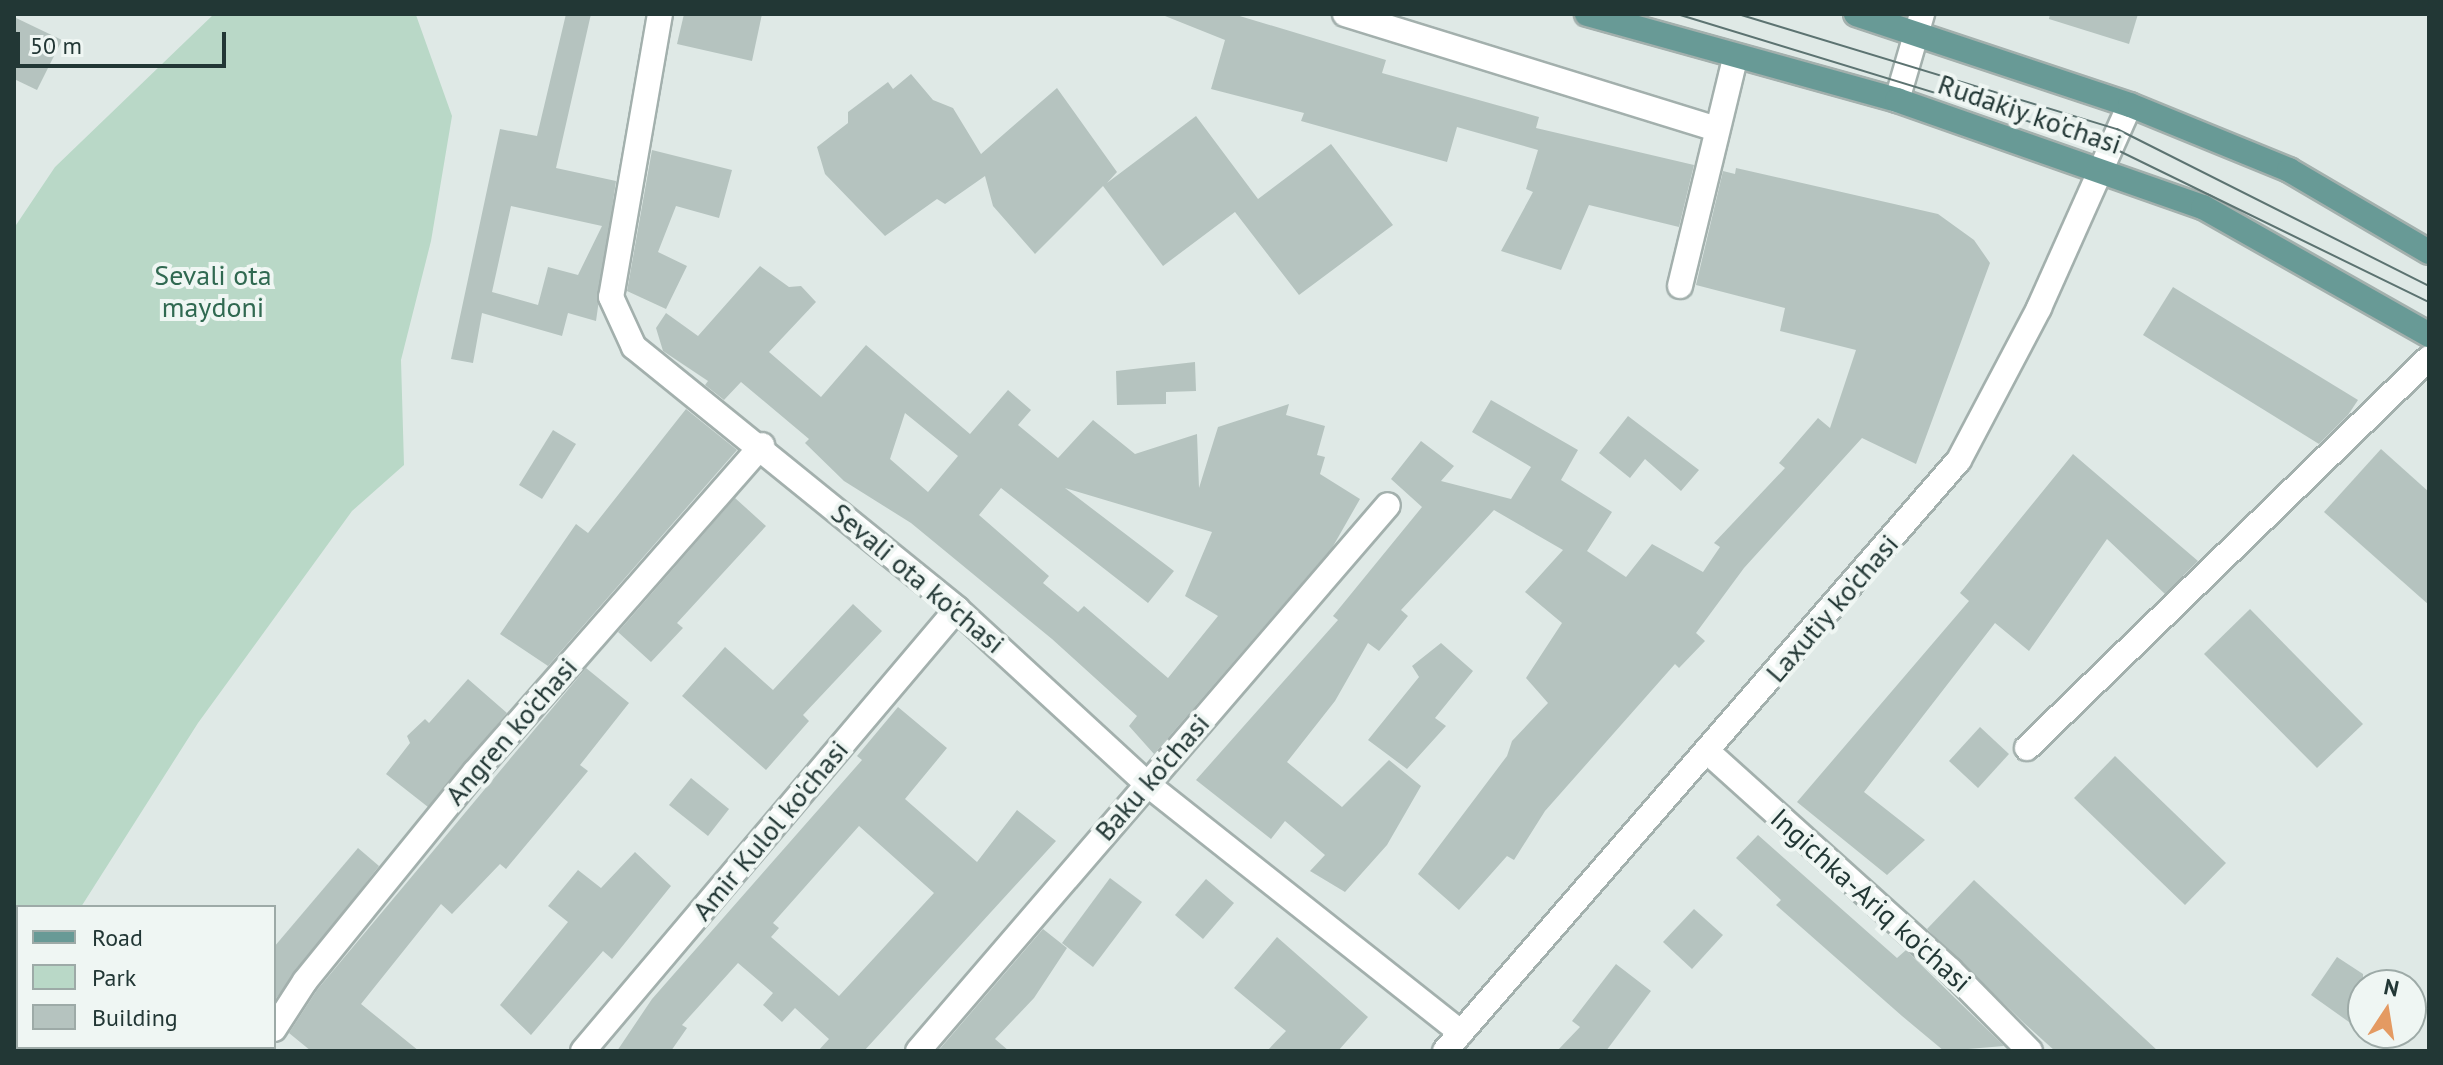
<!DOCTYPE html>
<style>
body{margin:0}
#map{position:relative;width:2443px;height:1065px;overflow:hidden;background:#dfe9e6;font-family:"PT Sans",sans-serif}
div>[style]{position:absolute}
.green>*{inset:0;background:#b9d8c7}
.building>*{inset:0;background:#b5c3bf}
.roads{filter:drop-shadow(2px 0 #a3b0ad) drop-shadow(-2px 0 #a3b0ad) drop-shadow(0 2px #a3b0ad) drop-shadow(0 -2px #a3b0ad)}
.minor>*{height:24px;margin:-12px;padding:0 12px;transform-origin:12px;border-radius:12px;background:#fff}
.major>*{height:24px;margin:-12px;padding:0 12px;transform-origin:12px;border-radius:12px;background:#689a96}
.tram>*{height:2px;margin:-1px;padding:0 1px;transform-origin:1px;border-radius:1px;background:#5c7371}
span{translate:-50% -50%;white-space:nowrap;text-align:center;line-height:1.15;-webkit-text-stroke:8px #eff6f3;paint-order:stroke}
.street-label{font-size:28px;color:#223735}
.park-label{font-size:28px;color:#306951}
.frame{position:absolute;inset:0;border:16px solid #223735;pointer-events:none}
.legend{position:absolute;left:16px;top:905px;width:260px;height:144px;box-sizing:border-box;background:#eff6f3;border:2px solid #9daaa7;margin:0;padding:10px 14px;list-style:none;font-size:24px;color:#223735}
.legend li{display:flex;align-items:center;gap:16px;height:40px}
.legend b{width:40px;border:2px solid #9daaa7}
.north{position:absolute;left:2347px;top:969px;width:80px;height:80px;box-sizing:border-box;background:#eff6f3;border:2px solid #9daaa7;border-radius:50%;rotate:12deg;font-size:22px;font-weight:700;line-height:32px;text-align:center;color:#223735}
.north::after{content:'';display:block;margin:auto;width:28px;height:36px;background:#e49a62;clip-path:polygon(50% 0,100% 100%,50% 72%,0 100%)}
.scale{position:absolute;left:16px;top:32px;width:210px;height:36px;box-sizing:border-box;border:4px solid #223735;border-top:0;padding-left:10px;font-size:24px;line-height:28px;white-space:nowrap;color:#223735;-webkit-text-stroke:6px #eff6f3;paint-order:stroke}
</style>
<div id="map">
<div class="green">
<div style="clip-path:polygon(214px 14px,416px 15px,452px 116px,431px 241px,401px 360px,404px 465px,352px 511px,198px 723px,81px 907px,18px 907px,14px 1002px,14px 228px,55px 167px)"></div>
</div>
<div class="building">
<div style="clip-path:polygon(evenodd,566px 14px,591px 14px,556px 168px,616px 181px,596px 321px,568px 313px,562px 336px,482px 313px,473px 363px,451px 359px,500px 129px,537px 136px,566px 14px,511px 206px,602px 226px,578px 275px,548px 267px,538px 305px,492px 292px,511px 206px)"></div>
<div style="clip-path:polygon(684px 14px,762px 14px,752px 61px,677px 44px)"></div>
<div style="clip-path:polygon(1160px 14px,1233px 14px,1386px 60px,1382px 73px,1539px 117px,1536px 128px,1694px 165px,1679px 227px,1589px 205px,1561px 270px,1501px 251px,1533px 192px,1526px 189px,1538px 150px,1457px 127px,1447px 162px,1301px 121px,1304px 113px,1211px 89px,1225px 40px)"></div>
<div style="clip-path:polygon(2050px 14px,2138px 14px,2129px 44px,2049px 19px)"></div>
<div style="clip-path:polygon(14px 17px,62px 40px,37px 90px,14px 79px)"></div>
<div style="clip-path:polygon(911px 74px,933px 100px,953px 108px,981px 154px,1057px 88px,1117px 172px,1107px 183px,1196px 116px,1258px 199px,1331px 144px,1393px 225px,1299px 295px,1235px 212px,1163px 266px,1103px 186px,1035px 254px,993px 206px,985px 176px,945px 204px,937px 199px,885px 236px,825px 174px,817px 147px,848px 123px,848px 112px,888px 82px,893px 89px)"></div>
<div style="clip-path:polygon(652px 150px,732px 170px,719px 218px,676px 206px,658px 252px,687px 266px,666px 309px,627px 291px)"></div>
<div style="clip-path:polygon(1736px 168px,1938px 214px,1974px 240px,1990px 263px,1916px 464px,1862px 438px,1744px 568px,1696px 633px,1705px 641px,1679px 668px,1675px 664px,1545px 811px,1514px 860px,1507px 856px,1459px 910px,1418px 874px,1507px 756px,1512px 741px,1548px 703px,1526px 678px,1562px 623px,1525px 592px,1563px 550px,1494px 510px,1401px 610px,1408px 616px,1379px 651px,1368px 643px,1335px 701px,1287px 762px,1342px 807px,1389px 760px,1421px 786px,1387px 845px,1345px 892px,1310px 871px,1325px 855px,1285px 821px,1271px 839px,1196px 780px,1338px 620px,1333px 616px,1422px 507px,1391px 479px,1421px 441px,1454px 466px,1441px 481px,1511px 499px,1531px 467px,1472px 432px,1491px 400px,1578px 450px,1561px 480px,1612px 512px,1587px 551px,1626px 577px,1652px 544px,1703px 572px,1720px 547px,1714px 543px,1785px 468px,1779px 463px,1818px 418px,1830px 428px,1856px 350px,1780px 331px,1785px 308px,1696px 285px,1723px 171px,1735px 174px)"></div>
<div style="clip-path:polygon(evenodd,760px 266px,789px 287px,801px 286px,816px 302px,769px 352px,821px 397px,866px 345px,970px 434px,1008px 390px,1031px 410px,1018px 425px,1058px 458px,1093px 420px,1135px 454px,1197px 434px,1199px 488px,1218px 427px,1289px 404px,1286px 415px,1325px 426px,1317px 455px,1325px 457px,1320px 474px,1360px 499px,1332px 548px,1154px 754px,1129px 726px,1137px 716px,1052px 639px,911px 523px,844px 481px,805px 443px,809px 439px,741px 382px,724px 400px,705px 385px,708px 381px,663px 351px,656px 328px,666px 313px,698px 336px,760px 266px,905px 413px,958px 456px,928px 492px,890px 459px,905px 413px,760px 266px,1001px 488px,1148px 603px,1174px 571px,1065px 488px,1212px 532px,1185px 596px,1218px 616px,1168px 678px,1084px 606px,1078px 612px,1043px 583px,1049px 576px,979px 515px,1001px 488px)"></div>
<div style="clip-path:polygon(2173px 287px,2358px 400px,2348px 415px,2319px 444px,2143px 335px)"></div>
<div style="clip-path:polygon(1195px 362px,1196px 391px,1166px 392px,1166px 404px,1117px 405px,1116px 371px)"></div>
<div style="clip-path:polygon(686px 409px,737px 450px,548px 666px,500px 634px,576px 524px,588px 533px)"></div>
<div style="clip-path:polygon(1628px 416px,1699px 470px,1681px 491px,1645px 459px,1630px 478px,1599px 453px)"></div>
<div style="clip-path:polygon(553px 430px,576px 444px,542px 499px,519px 485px)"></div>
<div style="clip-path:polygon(2381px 449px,2429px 492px,2429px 605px,2324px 512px)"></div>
<div style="clip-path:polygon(2073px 454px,2198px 561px,2165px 594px,2107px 539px,2029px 651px,1995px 623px,1864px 792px,1925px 840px,1887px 875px,1797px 802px,1969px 601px,1960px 593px)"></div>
<div style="clip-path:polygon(735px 498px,766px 526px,677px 623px,683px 628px,651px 662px,618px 632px)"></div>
<div style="clip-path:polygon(853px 604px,882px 631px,803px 715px,809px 721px,766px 770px,682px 696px,725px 647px,773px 690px)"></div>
<div style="clip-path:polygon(2250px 609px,2363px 724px,2317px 768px,2204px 654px)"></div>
<div style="clip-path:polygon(1441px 643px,1473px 671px,1435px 718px,1446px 726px,1407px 769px,1368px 740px,1419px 677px,1412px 666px)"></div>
<div style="clip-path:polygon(586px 668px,629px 703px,580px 765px,588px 771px,506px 869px,500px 864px,452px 914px,441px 904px,361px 1004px,419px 1051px,311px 1051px,289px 1033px,317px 990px)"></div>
<div style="clip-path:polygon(468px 679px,507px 713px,428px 807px,386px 774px,410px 743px,407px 736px,425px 719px,429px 723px)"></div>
<div style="clip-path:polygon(evenodd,898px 707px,947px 748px,905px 799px,977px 862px,1017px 810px,1056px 841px,864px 1051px,818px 1051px,829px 1039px,795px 1008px,782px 1022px,763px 1005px,773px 993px,738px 963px,682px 1025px,687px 1028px,671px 1051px,617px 1051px,652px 999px,862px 760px,857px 756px,898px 707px,859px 826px,934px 893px,839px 996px,771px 937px,779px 928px,773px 923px,859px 826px)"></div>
<div style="clip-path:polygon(1980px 727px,2009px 754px,1978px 788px,1949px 761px)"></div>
<div style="clip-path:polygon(2115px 756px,2226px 863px,2185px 905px,2074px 798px)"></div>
<div style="clip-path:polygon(691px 778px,729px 809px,708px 836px,669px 805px)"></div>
<div style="clip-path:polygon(1758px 835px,1897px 958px,1906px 950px,2004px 1046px,1944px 1051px,1902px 1016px,1776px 905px,1781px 900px,1736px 858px)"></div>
<div style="clip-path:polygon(358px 848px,379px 866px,274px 1001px,274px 947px)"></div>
<div style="clip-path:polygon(635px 852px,671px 886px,612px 959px,603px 951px,531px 1035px,500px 1005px,568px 922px,548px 906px,578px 870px,601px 888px)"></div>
<div style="clip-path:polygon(1110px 878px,1142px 902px,1093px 967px,1062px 943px)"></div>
<div style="clip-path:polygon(1206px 879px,1234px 903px,1203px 939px,1175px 915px)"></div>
<div style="clip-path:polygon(1974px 880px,2158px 1051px,2055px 1051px,2025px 1024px,1927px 929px)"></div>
<div style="clip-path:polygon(1694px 909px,1723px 935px,1692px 969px,1663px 942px)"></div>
<div style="clip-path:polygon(1043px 929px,1067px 948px,1034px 998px,995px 1039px,1009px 1051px,938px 1051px)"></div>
<div style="clip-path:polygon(1277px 937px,1368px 1017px,1338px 1051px,1267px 1051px,1286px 1031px,1234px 988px)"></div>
<div style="clip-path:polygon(2337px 957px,2363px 974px,2363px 1032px,2311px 995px)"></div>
<div style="clip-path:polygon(1616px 964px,1651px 991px,1606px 1051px,1557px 1051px,1580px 1027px,1572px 1021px)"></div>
</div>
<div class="roads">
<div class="minor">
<div style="left:660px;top:14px;width:287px;rotate:99.8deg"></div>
<div style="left:611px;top:297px;width:55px;rotate:65.3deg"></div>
<div style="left:634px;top:347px;width:416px;rotate:39deg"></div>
<div style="left:957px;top:609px;width:257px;rotate:42.6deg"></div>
<div style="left:1146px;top:783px;width:402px;rotate:38.4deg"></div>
<div style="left:1345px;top:14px;width:388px;rotate:17.2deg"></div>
<div style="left:1897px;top:100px;width:90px;rotate:-73.8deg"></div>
<div style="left:1680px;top:286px;width:235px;rotate:-76.4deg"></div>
<div style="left:2027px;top:748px;width:560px;rotate:-44.13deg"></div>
<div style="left:1708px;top:752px;width:326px;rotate:42deg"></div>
<div style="left:1950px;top:970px;width:114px;rotate:45.4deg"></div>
<div style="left:274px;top:1029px;width:57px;rotate:-57.1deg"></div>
<div style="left:305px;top:981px;width:269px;rotate:-50.9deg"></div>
<div style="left:475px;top:772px;width:435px;rotate:-48.7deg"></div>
<div style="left:260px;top:1051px;width:4px;rotate:-63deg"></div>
<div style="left:583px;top:1051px;width:579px;rotate:-49.76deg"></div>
<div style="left:918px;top:1051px;width:720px;rotate:-49.28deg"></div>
<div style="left:1445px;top:1051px;width:783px;rotate:-48.99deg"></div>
<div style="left:1959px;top:460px;width:172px;rotate:-62.2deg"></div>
<div style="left:2039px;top:308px;width:222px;rotate:-65.9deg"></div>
</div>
<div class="major">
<div style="left:1587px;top:14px;width:322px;rotate:15.5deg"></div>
<div style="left:1897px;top:100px;width:324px;rotate:19.3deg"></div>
<div style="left:2203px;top:207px;width:260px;rotate:29.5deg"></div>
<div style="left:1856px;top:14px;width:289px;rotate:18.4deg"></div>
<div style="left:2130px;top:105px;width:172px;rotate:22.2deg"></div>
<div style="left:2289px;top:170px;width:162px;rotate:30.4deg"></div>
</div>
</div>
<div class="tram">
<div style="left:1677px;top:14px;width:452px;rotate:17deg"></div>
<div style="left:2109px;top:146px;width:356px;rotate:26deg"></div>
<div style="left:1738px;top:14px;width:396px;rotate:16.9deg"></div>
<div style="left:2117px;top:129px;width:349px;rotate:26.7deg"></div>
</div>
<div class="street-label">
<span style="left:2030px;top:114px;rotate:19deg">Rudakiy ko'chasi</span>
<span style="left:918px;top:578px;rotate:40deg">Sevali ota ko'chasi</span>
<span style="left:1832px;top:608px;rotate:-49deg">Laxutiy ko'chasi</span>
<span style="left:511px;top:731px;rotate:-49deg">Angren ko'chasi</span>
<span style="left:1152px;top:777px;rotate:-49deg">Baku ko'chasi</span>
<span style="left:770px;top:830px;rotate:-50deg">Amir Kulol ko'chasi</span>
<span style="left:1871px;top:900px;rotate:42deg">Ingichka-Ariq ko'chasi</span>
</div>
<div class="park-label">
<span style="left:213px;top:291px">Sevali ota<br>maydoni</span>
</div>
<div class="frame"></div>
<ul class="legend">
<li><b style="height:10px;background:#689a96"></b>Road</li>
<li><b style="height:22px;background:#b9d8c7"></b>Park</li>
<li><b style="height:22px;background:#b5c3bf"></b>Building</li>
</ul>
<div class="north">N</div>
<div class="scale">50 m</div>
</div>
